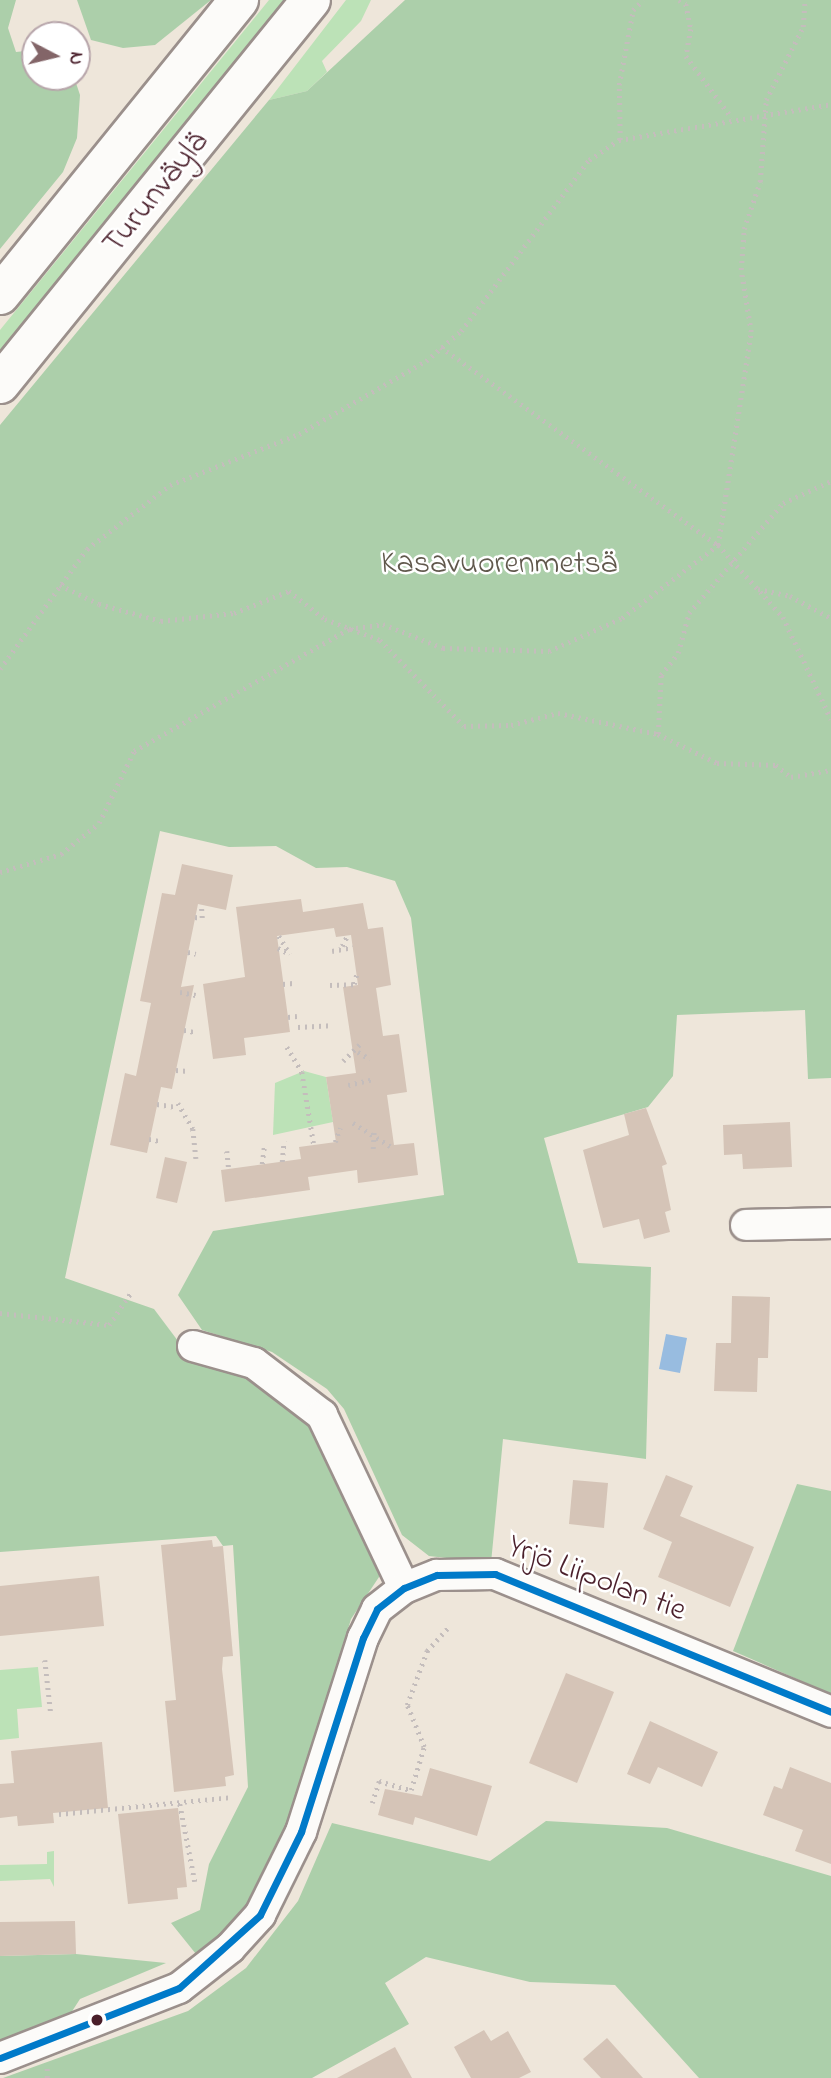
<!DOCTYPE html>
<meta charset="utf-8">
<style>
body{margin:0}
#map{position:relative;width:831px;height:2078px;overflow:hidden;background:#eee6da;font-family:"Indie Flower",sans-serif}
div>[style]{position:absolute}
.green>*{inset:0;background:#bce2b7}
.forest>*{inset:0;background:#accfaa}
.water>*{inset:0;background:#98bce0}
.building>*{inset:0;background:#d5c4b7}
.path>*{height:4.5px;margin-top:-2.25px;transform-origin:0;background:repeating-linear-gradient(90deg,#c4bdbc 0 2px,transparent 0 7px)}
.roads{filter:drop-shadow(2px 0 #9b908c) drop-shadow(-2px 0 #9b908c) drop-shadow(0 2px #9b908c) drop-shadow(0 -2px #9b908c)}
.minor>*{height:30px;margin:-15px;padding:0 15px;transform-origin:15px;border-radius:15px;background:#fcfbf9}
.highway>*{height:38px;margin:-19px;padding:0 19px;transform-origin:19px;border-radius:19px;background:#fcfbf9}
.bus-1>*{height:7px;margin:-3.5px;padding:0 3.5px;transform-origin:3.5px;border-radius:3.5px;background:#007ac9}
.dots>*{width:19px;height:19px;translate:-50% -50%;box-sizing:border-box;border:4px solid #fff;border-radius:50%}
span{translate:-50% -50%;white-space:nowrap;text-align:center;line-height:1.15;-webkit-text-stroke:5px #fff;paint-order:stroke}
.street-label{font-size:32px;color:#4a1f2b}
.park-label{font-size:32px;color:#60584c}
.north{position:absolute;left:21px;top:21px;width:70px;height:70px;box-sizing:border-box;background:#fff;border:2px solid #b7a5aa;border-radius:50%;rotate:97deg;font-size:19px;font-weight:700;line-height:28px;text-align:center;color:#4a1f2b}
.north::after{content:'';display:block;margin:auto;width:24px;height:32px;background:#836568;clip-path:polygon(50% 0,100% 100%,50% 72%,0 100%)}
</style>
<div id="map">
<div class="green">
<div style="clip-path:polygon(269px 0,290px 0,0 354px,0 330px)"></div>
<div style="clip-path:polygon(346px 0,371px 0,361px 21px,322px 61px,327px 72px,307px 91px,269px 100px)"></div>
<div style="clip-path:polygon(304px 1071px,326px 1077px,333px 1122px,273px 1135px,275px 1083px)"></div>
<div style="clip-path:polygon(38px 1667px,42px 1707px,17px 1709px,19px 1738px,0 1740px,0 1670px)"></div>
<div style="clip-path:polygon(54px 1851px,54px 1887px,50px 1879px,0 1881px,0 1865px,47px 1864px,47px 1852px)"></div>
</div>
<div class="forest">
<div style="clip-path:polygon(0 0,16px 0,8px 28px,16px 52px,35px 50px,35px 77px,74px 77px,80px 95px,77px 138px,63px 172px,0 249px)"></div>
<div style="clip-path:polygon(77px 0,211px 0,155px 45px,123px 48px,91px 40px)"></div>
<div style="clip-path:polygon(405px 0,831px 0,831px 1078px,808px 1079px,805px 1010px,677px 1015px,673px 1076px,648px 1107px,544px 1138px,578px 1263px,651px 1267px,646px 1459px,503px 1439px,491px 1563px,429px 1556px,402px 1535px,344px 1409px,327px 1389px,272px 1352px,202px 1330px,178px 1295px,213px 1231px,444px 1195px,411px 918px,395px 881px,347px 867px,316px 868px,276px 846px,229px 847px,160px 831px,65px 1278px,154px 1309px,187px 1353px,271px 1384px,315px 1421px,381px 1574px,351px 1619px,284px 1845px,263px 1887px,200px 1959px,171px 1923px,200px 1910px,209px 1864px,248px 1787px,233px 1545px,223px 1546px,216px 1536px,0 1552px,0 425px,269px 100px,307px 91px)"></div>
<div style="clip-path:polygon(797px 1484px,831px 1491px,831px 1694px,733px 1651px)"></div>
<div style="clip-path:polygon(546px 1821px,667px 1828px,831px 1876px,831px 2078px,699px 2078px,615px 1985px,530px 1982px,426px 1957px,385px 1983px,409px 2024px,312px 2078px,3px 2078px,188px 2011px,246px 1968px,298px 1901px,332px 1823px,490px 1861px)"></div>
<div style="clip-path:polygon(76px 1954px,166px 1963px,80px 1999px,69px 2016px,0 2042px,0 1956px)"></div>
</div>
<div class="water">
<div style="clip-path:polygon(666px 1334px,687px 1338px,680px 1373px,659px 1369px)"></div>
</div>
<div class="building">
<div style="clip-path:polygon(182px 864px,233px 875px,226px 910px,198px 904px,181px 987px,194px 985px,172px 1089px,161px 1087px,147px 1153px,110px 1145px,125px 1073px,136px 1076px,151px 1003px,140px 1001px,162px 893px,175px 895px)"></div>
<div style="clip-path:polygon(301px 899px,303px 912px,363px 903px,368px 929px,383px 927px,391px 985px,376px 988px,383px 1036px,399px 1034px,407px 1092px,387px 1095px,394px 1145px,414px 1143px,418px 1175px,358px 1183px,357px 1170px,308px 1177px,310px 1190px,225px 1202px,221px 1170px,301px 1159px,299px 1147px,336px 1142px,326px 1077px,356px 1073px,343px 987px,358px 985px,351px 935px,336px 937px,334px 928px,277px 936px,290px 1032px,244px 1038px,246px 1055px,213px 1059px,203px 984px,245px 977px,236px 907px)"></div>
<div style="clip-path:polygon(646px 1108px,667px 1164px,662px 1166px,671px 1210px,665px 1212px,670px 1232px,644px 1239px,639px 1219px,603px 1228px,583px 1150px,629px 1135px,624px 1114px)"></div>
<div style="clip-path:polygon(790px 1122px,792px 1167px,743px 1169px,742px 1154px,724px 1155px,723px 1125px)"></div>
<div style="clip-path:polygon(165px 1157px,187px 1162px,177px 1203px,156px 1198px)"></div>
<div style="clip-path:polygon(732px 1296px,770px 1297px,768px 1358px,758px 1358px,757px 1392px,714px 1391px,716px 1343px,731px 1343px)"></div>
<div style="clip-path:polygon(666px 1475px,693px 1486px,680px 1516px,754px 1547px,730px 1607px,658px 1577px,672px 1542px,643px 1529px)"></div>
<div style="clip-path:polygon(573px 1480px,608px 1483px,604px 1528px,569px 1524px)"></div>
<div style="clip-path:polygon(212px 1540px,213px 1547px,223px 1546px,233px 1656px,223px 1657px,222px 1669px,234px 1775px,225px 1777px,226px 1786px,174px 1792px,165px 1701px,176px 1700px,161px 1545px)"></div>
<div style="clip-path:polygon(99px 1576px,104px 1626px,0 1636px,0 1586px)"></div>
<div style="clip-path:polygon(566px 1673px,614px 1692px,577px 1783px,529px 1763px)"></div>
<div style="clip-path:polygon(650px 1721px,718px 1752px,702px 1787px,658px 1767px,650px 1784px,627px 1774px)"></div>
<div style="clip-path:polygon(102px 1742px,108px 1808px,53px 1813px,54px 1823px,18px 1826px,17px 1816px,0 1818px,0 1784px,14px 1783px,11px 1751px)"></div>
<div style="clip-path:polygon(790px 1767px,831px 1783px,831px 1864px,795px 1851px,803px 1830px,763px 1815px,774px 1786px,782px 1789px)"></div>
<div style="clip-path:polygon(430px 1768px,492px 1786px,477px 1836px,415px 1817px,413px 1825px,378px 1815px,385px 1789px,422px 1796px)"></div>
<div style="clip-path:polygon(178px 1808px,187px 1887px,177px 1888px,178px 1899px,128px 1904px,118px 1814px)"></div>
<div style="clip-path:polygon(75px 1921px,76px 1954px,0 1956px,0 1922px)"></div>
<div style="clip-path:polygon(484px 2030px,491px 2041px,508px 2031px,531px 2072px,519px 2078px,471px 2078px,454px 2047px)"></div>
<div style="clip-path:polygon(607px 2038px,643px 2078px,601px 2078px,583px 2059px)"></div>
<div style="clip-path:polygon(395px 2047px,412px 2078px,337px 2078px)"></div>
</div>
<div class="path">
<div style="left:679px;top:0;width:8px;rotate:30deg"></div>
<div style="left:686px;top:4px;width:25px;rotate:79deg"></div>
<div style="left:691px;top:29px;width:27px;rotate:100deg"></div>
<div style="left:686px;top:56px;width:77px;rotate:53.4deg"></div>
<div style="left:620px;top:140px;width:55px;rotate:-91deg"></div>
<div style="left:619px;top:85px;width:76px;rotate:-79.4deg"></div>
<div style="left:633px;top:10px;width:14px;rotate:-45deg"></div>
<div style="left:441px;top:347px;width:340px;rotate:35.6deg"></div>
<div style="left:718px;top:545px;width:97px;rotate:47.9deg"></div>
<div style="left:783px;top:617px;width:113px;rotate:64.8deg"></div>
<div style="left:60px;top:585px;width:43px;rotate:26deg"></div>
<div style="left:99px;top:604px;width:64px;rotate:15.3deg"></div>
<div style="left:161px;top:621px;width:73px;rotate:-6.3deg"></div>
<div style="left:234px;top:613px;width:59px;rotate:-21.8deg"></div>
<div style="left:289px;top:591px;width:46px;rotate:37.9deg"></div>
<div style="left:325px;top:619px;width:59px;rotate:20.9deg"></div>
<div style="left:380px;top:640px;width:120px;rotate:45.7deg"></div>
<div style="left:464px;top:726px;width:47px;rotate:-1.2deg"></div>
<div style="left:511px;top:725px;width:49px;rotate:-14.3deg"></div>
<div style="left:558px;top:713px;width:102px;rotate:11.9deg"></div>
<div style="left:658px;top:734px;width:66px;rotate:26.2deg"></div>
<div style="left:717px;top:763px;width:59px;rotate:1.9deg"></div>
<div style="left:776px;top:765px;width:19px;rotate:39deg"></div>
<div style="left:791px;top:777px;width:41px;rotate:-9.9deg"></div>
<div style="left:758px;top:589px;width:33px;rotate:12deg"></div>
<div style="left:790px;top:596px;width:47px;rotate:28.2deg"></div>
<div style="left:0;top:669px;width:148px;rotate:-54.1deg"></div>
<div style="left:87px;top:549px;width:105px;rotate:-37.6deg"></div>
<div style="left:170px;top:485px;width:139px;rotate:-21.6deg"></div>
<div style="left:299px;top:434px;width:146px;rotate:-29.9deg"></div>
<div style="left:426px;top:361px;width:46px;rotate:-40.6deg"></div>
<div style="left:461px;top:331px;width:214px;rotate:-53.2deg"></div>
<div style="left:589px;top:160px;width:36px;rotate:-34deg"></div>
<div style="left:619px;top:140px;width:215px;rotate:-9.6deg"></div>
<div style="left:658px;top:734px;width:59px;rotate:-87.1deg"></div>
<div style="left:661px;top:675px;width:28px;rotate:-52deg"></div>
<div style="left:678px;top:653px;width:41px;rotate:-74.6deg"></div>
<div style="left:689px;top:613px;width:145px;rotate:-49.5deg"></div>
<div style="left:783px;top:503px;width:53px;rotate:-24.6deg"></div>
<div style="left:0;top:872px;width:64px;rotate:-16.4deg"></div>
<div style="left:61px;top:854px;width:49px;rotate:-39.2deg"></div>
<div style="left:99px;top:823px;width:80px;rotate:-64.1deg"></div>
<div style="left:134px;top:751px;width:247px;rotate:-29.6deg"></div>
<div style="left:349px;top:629px;width:34px;rotate:-8deg"></div>
<div style="left:383px;top:624px;width:65px;rotate:21.8deg"></div>
<div style="left:443px;top:648px;width:106px;rotate:1.6deg"></div>
<div style="left:549px;top:651px;width:80px;rotate:-24.3deg"></div>
<div style="left:622px;top:618px;width:121px;rotate:-37.2deg"></div>
<div style="left:718px;top:545px;width:216px;rotate:-81.2deg"></div>
<div style="left:751px;top:332px;width:63px;rotate:-99.2deg"></div>
<div style="left:741px;top:270px;width:41px;rotate:-85.8deg"></div>
<div style="left:744px;top:229px;width:50px;rotate:-71.2deg"></div>
<div style="left:760px;top:182px;width:82px;rotate:-85.8deg"></div>
<div style="left:766px;top:100px;width:82px;rotate:-63.1deg"></div>
<div style="left:803px;top:27px;width:27px;rotate:-86deg"></div>
<div style="left:195px;top:917px;width:7px;rotate:8deg"></div>
<div style="left:202px;top:918px;width:13px;rotate:-94deg"></div>
<div style="left:279px;top:936px;width:21px;rotate:59deg"></div>
<div style="left:342px;top:946px;width:11px;rotate:-63deg"></div>
<div style="left:278px;top:948px;width:13px;rotate:27deg"></div>
<div style="left:332px;top:951px;width:21px;rotate:-11deg"></div>
<div style="left:188px;top:952px;width:8px;rotate:14deg"></div>
<div style="left:283px;top:984px;width:10px;rotate:-6deg"></div>
<div style="left:330px;top:985px;width:24px;rotate:-2deg"></div>
<div style="left:354px;top:984px;width:11px;rotate:-75deg"></div>
<div style="left:180px;top:992px;width:16px;rotate:11deg"></div>
<div style="left:288px;top:1017px;width:9px;rotate:-6deg"></div>
<div style="left:298px;top:1027px;width:33px;rotate:-3deg"></div>
<div style="left:184px;top:1030px;width:10px;rotate:11deg"></div>
<div style="left:287px;top:1047px;width:29px;rotate:59deg"></div>
<div style="left:302px;top:1072px;width:74px;rotate:80.7deg"></div>
<div style="left:358px;top:1052px;width:14px;rotate:30deg"></div>
<div style="left:343px;top:1061px;width:24px;rotate:-45deg"></div>
<div style="left:176px;top:1070px;width:12px;rotate:5deg"></div>
<div style="left:348px;top:1085px;width:26px;rotate:-13deg"></div>
<div style="left:178px;top:1103px;width:30px;rotate:60deg"></div>
<div style="left:193px;top:1129px;width:30px;rotate:84deg"></div>
<div style="left:157px;top:1104px;width:19px;rotate:9deg"></div>
<div style="left:353px;top:1123px;width:44px;rotate:31.9deg"></div>
<div style="left:149px;top:1139px;width:10px;rotate:11deg"></div>
<div style="left:335px;top:1142px;width:15px;rotate:-70deg"></div>
<div style="left:373px;top:1149px;width:17px;rotate:-87deg"></div>
<div style="left:227px;top:1151px;width:18px;rotate:84deg"></div>
<div style="left:282px;top:1162px;width:21px;rotate:-85deg"></div>
<div style="left:262px;top:1164px;width:17px;rotate:-83deg"></div>
<div style="left:0;top:1313px;width:110px;rotate:6.3deg"></div>
<div style="left:109px;top:1325px;width:41px;rotate:-55.9deg"></div>
<div style="left:45px;top:1660px;width:54px;rotate:83.7deg"></div>
<div style="left:372px;top:1803px;width:23px;rotate:-72deg"></div>
<div style="left:379px;top:1781px;width:33px;rotate:16deg"></div>
<div style="left:411px;top:1790px;width:45px;rotate:-73.2deg"></div>
<div style="left:424px;top:1747px;width:45px;rotate:-112deg"></div>
<div style="left:407px;top:1705px;width:58px;rotate:-69.7deg"></div>
<div style="left:427px;top:1651px;width:31px;rotate:-48deg"></div>
<div style="left:180px;top:1804px;width:79px;rotate:79.1deg"></div>
<div style="left:59px;top:1814px;width:173px;rotate:-5.6deg"></div>
<div style="left:47px;top:2078px;width:10px;rotate:-90deg"></div>
</div>
<div class="roads">
<div class="minor">
<div style="left:746px;top:1225px;width:85px;rotate:-1.3deg"></div>
<div style="left:193px;top:1346px;width:63px;rotate:15.6deg"></div>
<div style="left:254px;top:1363px;width:86px;rotate:37.4deg"></div>
<div style="left:322px;top:1415px;width:191px;rotate:64.6deg"></div>
<div style="left:0;top:2058px;width:192px;rotate:-21.4deg"></div>
<div style="left:179px;top:1988px;width:65px;rotate:-38.1deg"></div>
<div style="left:230px;top:1948px;width:45px;rotate:-47.7deg"></div>
<div style="left:260px;top:1915px;width:93px;rotate:-63.7deg"></div>
<div style="left:301px;top:1832px;width:204px;rotate:-72.3deg"></div>
<div style="left:363px;top:1638px;width:32px;rotate:-64deg"></div>
<div style="left:377px;top:1609px;width:34px;rotate:-38deg"></div>
<div style="left:404px;top:1588px;width:35px;rotate:-22deg"></div>
<div style="left:437px;top:1575px;width:58px;rotate:-1deg"></div>
<div style="left:495px;top:1574px;width:363px;rotate:22.3deg"></div>
</div>
<div class="highway">
<div style="left:0;top:295px;width:380px;rotate:-51deg"></div>
<div style="left:0;top:384px;width:494px;rotate:-51deg"></div>
</div>
</div>
<div class="bus-1">
<div style="left:0;top:2058px;width:192px;rotate:-21.4deg"></div>
<div style="left:179px;top:1988px;width:109px;rotate:-42deg"></div>
<div style="left:260px;top:1915px;width:93px;rotate:-63.7deg"></div>
<div style="left:301px;top:1832px;width:204px;rotate:-72.3deg"></div>
<div style="left:363px;top:1638px;width:32px;rotate:-64deg"></div>
<div style="left:377px;top:1609px;width:34px;rotate:-38deg"></div>
<div style="left:404px;top:1588px;width:35px;rotate:-22deg"></div>
<div style="left:437px;top:1575px;width:58px;rotate:-1deg"></div>
<div style="left:495px;top:1574px;width:363px;rotate:22.3deg"></div>
</div>
<div class="dots">
<div style="left:97px;top:2020px;background:#4a1f2b"></div>
</div>
<div class="street-label">
<span style="left:157px;top:194px;rotate:-51deg">Turunväylä</span>
<span style="left:596px;top:1580px;rotate:21deg">Yrjö Liipolan tie</span>
</div>
<div class="park-label">
<span style="left:499px;top:565px">Kasavuorenmetsä</span>
</div>
<div class="north">N</div>
</div>
